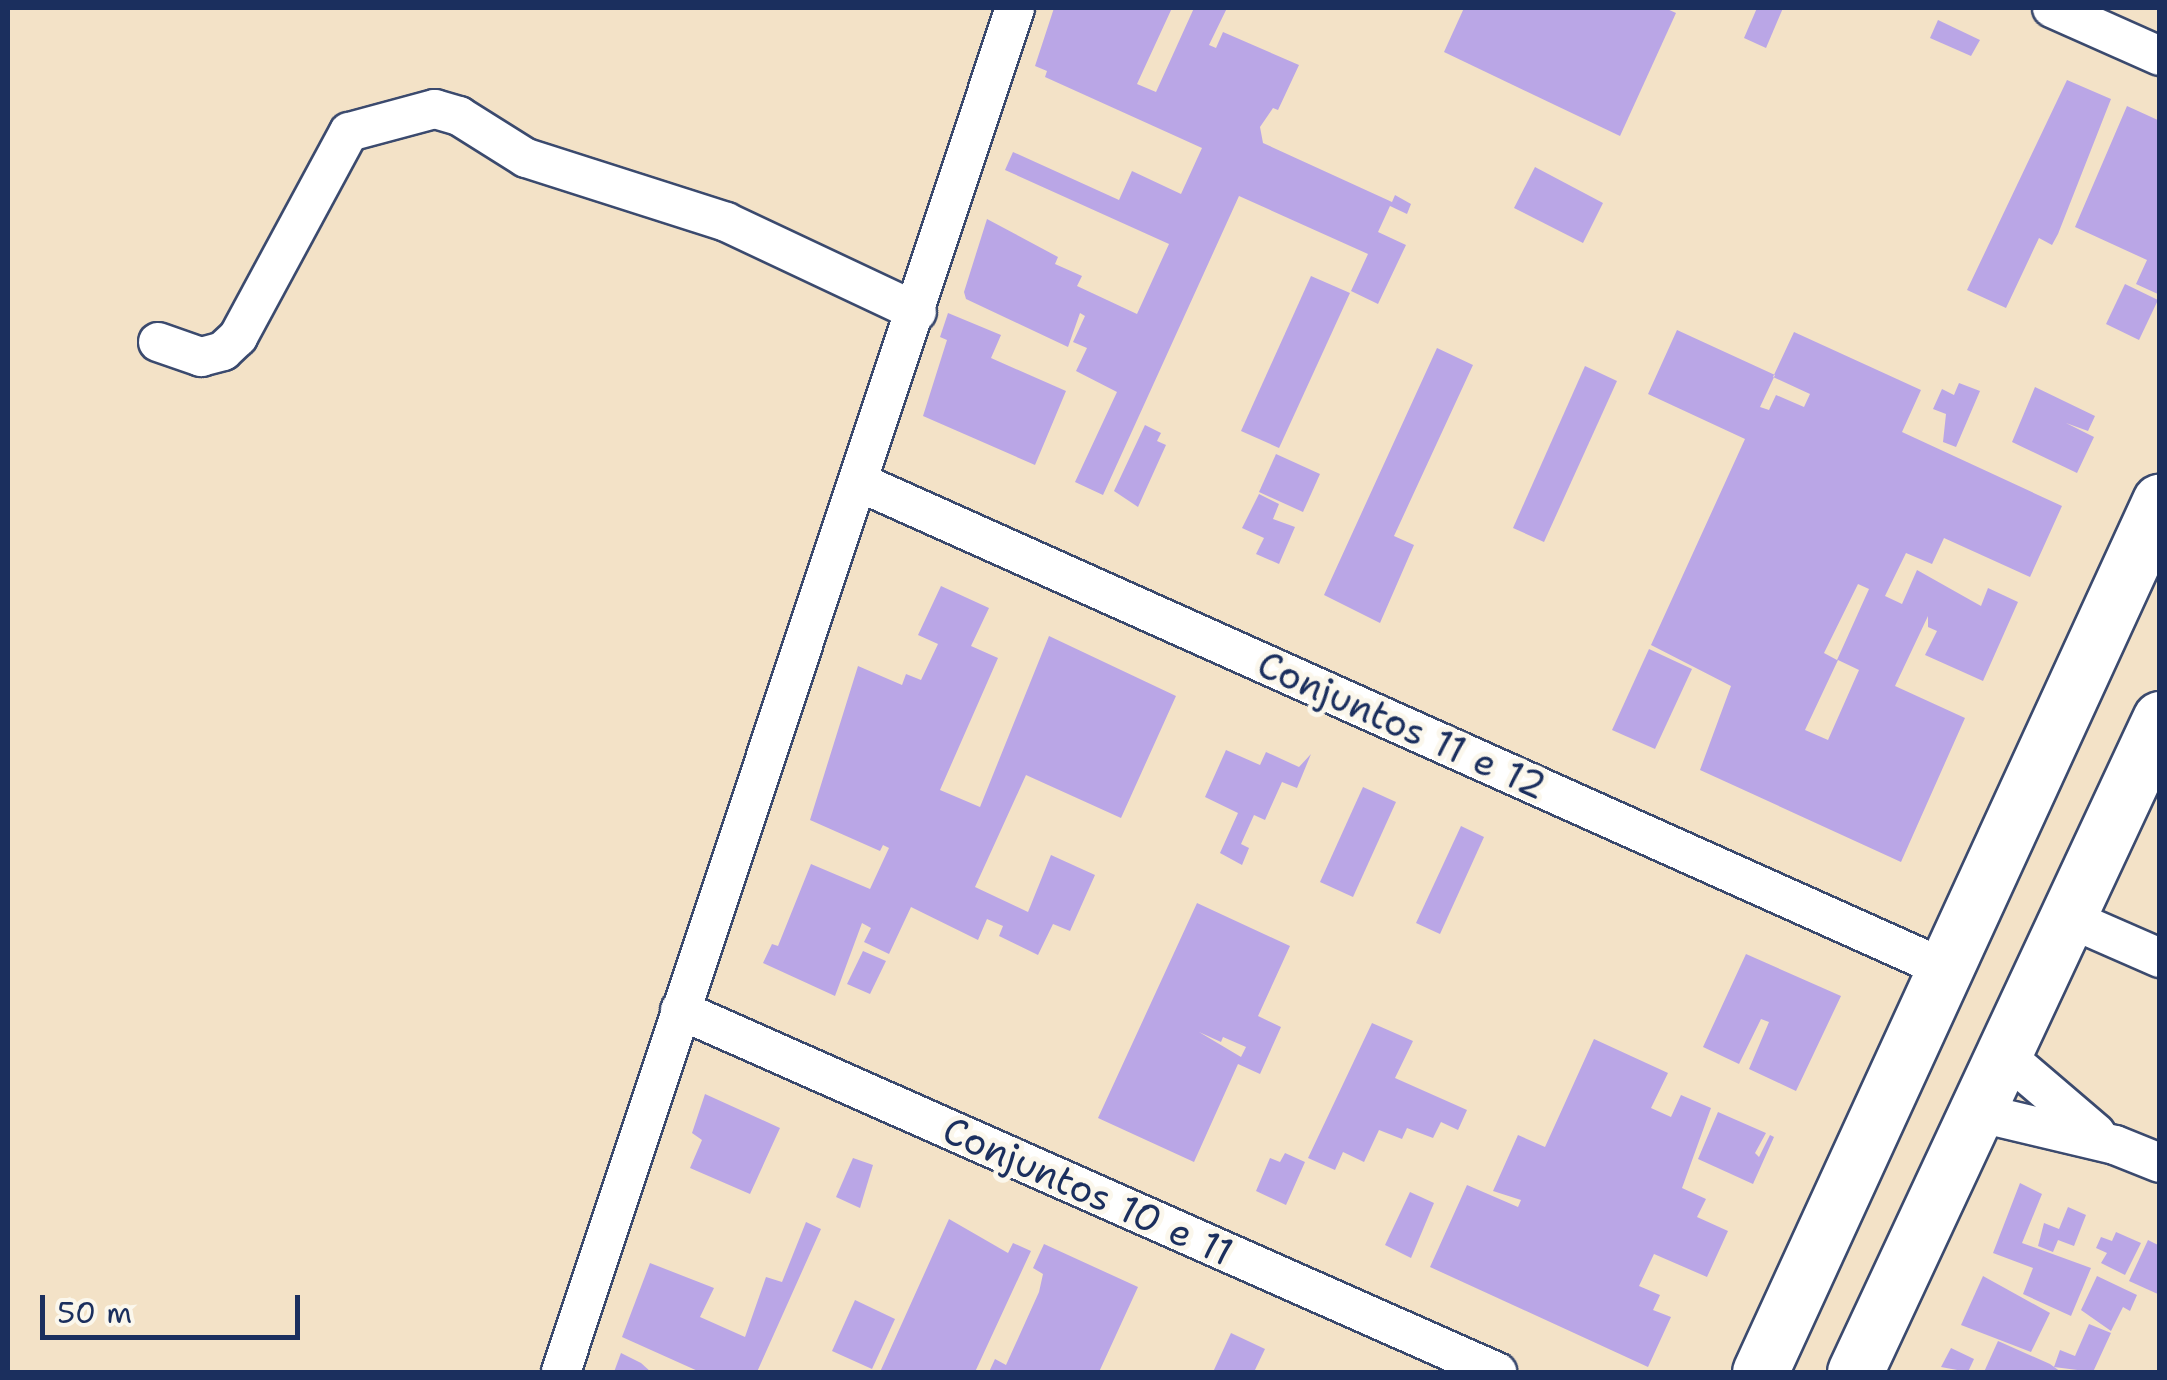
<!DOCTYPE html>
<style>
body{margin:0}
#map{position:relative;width:2167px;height:1380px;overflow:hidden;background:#f3e2c7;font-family:"Shantell Sans",sans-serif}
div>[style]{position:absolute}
.building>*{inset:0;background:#baa6e6}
.roads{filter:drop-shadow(2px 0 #3b4a6e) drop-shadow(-2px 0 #3b4a6e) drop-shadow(0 2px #3b4a6e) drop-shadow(0 -2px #3b4a6e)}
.street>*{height:38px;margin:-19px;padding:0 19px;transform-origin:19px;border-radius:19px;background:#fff}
.secondary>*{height:55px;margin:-27.5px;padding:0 27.5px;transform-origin:27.5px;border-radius:27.5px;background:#fff}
span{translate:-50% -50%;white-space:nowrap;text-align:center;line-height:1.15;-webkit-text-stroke:10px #fbf7ec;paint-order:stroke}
.street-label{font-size:38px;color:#1b2f5e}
.frame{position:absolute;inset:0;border:10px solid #1b2f5e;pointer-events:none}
.scale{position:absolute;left:40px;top:1295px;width:260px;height:45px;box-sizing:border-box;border:5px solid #1b2f5e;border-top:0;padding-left:12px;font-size:30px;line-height:35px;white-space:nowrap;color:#1b2f5e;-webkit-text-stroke:8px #fbf7ec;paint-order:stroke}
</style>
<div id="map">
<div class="building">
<div style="clip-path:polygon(1054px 8px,1172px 8px,1137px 84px,1156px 92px,1194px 8px,1227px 8px,1209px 45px,1216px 48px,1223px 32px,1299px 65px,1278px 110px,1273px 108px,1260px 127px,1263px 143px,1392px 202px,1395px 195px,1411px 204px,1407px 214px,1390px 206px,1378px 232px,1406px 245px,1378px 304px,1351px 291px,1368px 254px,1239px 196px,1103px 495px,1075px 482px,1117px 392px,1076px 371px,1087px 348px,1073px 342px,1085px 316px,1080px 313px,1068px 347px,966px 299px,964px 292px,987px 219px,1058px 257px,1055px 264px,1082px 276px,1077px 286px,1137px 314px,1169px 244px,1005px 170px,1013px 152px,1119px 200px,1132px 171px,1181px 194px,1202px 148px,1045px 77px,1047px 71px,1035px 66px)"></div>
<div style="clip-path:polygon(1464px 8px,1665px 8px,1676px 13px,1620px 136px,1444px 52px)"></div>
<div style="clip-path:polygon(1757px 8px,1783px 8px,1766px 48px,1744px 38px)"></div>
<div style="clip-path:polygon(1938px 20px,1980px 40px,1971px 56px,1930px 38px)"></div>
<div style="clip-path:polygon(2067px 80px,2111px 99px,2058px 234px,2052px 245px,2039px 238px,2006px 308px,1967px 290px)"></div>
<div style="clip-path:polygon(2127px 106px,2160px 121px,2160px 295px,2136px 284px,2147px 260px,2075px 227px)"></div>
<div style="clip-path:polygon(1535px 167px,1603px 203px,1583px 243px,1514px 208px)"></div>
<div style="clip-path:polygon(1311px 276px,1350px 293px,1279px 448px,1241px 431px)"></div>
<div style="clip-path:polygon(2125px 284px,2158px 300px,2139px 340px,2106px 324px)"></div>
<div style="clip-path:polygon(948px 313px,1001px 335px,991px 358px,1066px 391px,1035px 465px,923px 416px,947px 340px,940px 337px)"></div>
<div style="clip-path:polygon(evenodd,1677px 330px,1775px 375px,1760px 407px,1769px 410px,1776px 395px,1804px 407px,1810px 394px,1773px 377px,1794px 332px,1921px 390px,1902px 432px,2062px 506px,2030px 577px,1944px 538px,1932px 564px,1906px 553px,1885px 596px,1902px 604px,1917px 570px,1981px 606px,1988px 588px,2018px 602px,1983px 681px,1925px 655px,1937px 631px,1928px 627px,1928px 616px,1895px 686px,1965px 718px,1901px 862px,1700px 770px,1731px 686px,1651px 645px,1745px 439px,1648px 394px,1677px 330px,1858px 584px,1869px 589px,1837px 660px,1824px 653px,1858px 584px,1677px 330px,1838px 660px,1859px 670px,1828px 740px,1805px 730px,1838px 660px)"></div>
<div style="clip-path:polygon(1437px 348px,1473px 365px,1394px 536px,1414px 545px,1380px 623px,1324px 595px)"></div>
<div style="clip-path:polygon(1585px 366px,1617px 381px,1544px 542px,1513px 528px)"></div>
<div style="clip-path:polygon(1959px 383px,1980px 391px,1956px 447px,1943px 442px,1946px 414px,1933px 409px,1942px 389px,1954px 395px)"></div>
<div style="clip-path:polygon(2035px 387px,2095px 416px,2088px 431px,2066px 423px,2094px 437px,2077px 473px,2012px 442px)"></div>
<div style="clip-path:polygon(1145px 425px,1161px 433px,1157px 441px,1166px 445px,1138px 507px,1114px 491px)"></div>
<div style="clip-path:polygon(1276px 454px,1320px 474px,1303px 512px,1259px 492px)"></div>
<div style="clip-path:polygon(1259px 494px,1279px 504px,1273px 519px,1295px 527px,1279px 564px,1256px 554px,1264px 538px,1242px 528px)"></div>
<div style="clip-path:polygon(941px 586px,989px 608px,971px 646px,998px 658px,940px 790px,980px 807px,1049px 636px,1176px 696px,1121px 818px,1026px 775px,975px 887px,1028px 912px,1051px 855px,1095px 875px,1070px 931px,1053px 924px,1038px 955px,999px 936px,1003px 926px,987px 919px,978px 940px,911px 907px,889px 954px,864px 942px,871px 928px,862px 923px,835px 996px,763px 963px,772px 944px,778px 946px,811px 864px,870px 889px,889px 848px,883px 845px,880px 851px,810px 820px,858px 666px,902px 685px,906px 674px,921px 680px,938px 644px,918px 635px)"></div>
<div style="clip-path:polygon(1649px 649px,1692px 669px,1655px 749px,1612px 730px)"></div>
<div style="clip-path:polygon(1226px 750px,1260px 765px,1266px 752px,1299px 767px,1311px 754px,1297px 788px,1282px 782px,1265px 820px,1254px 815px,1241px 844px,1249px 848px,1242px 865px,1220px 853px,1238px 813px,1205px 797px)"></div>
<div style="clip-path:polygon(1363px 787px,1396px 802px,1353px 897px,1320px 882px)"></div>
<div style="clip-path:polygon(1461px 826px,1484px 837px,1440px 934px,1416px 923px)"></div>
<div style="clip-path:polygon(evenodd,1197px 903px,1290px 946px,1258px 1016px,1281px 1027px,1260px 1074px,1238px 1064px,1194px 1162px,1098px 1118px,1197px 903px,1199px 1032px,1221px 1042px,1223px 1037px,1246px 1047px,1241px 1057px,1199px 1032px)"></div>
<div style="clip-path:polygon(863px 951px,886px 961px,870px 994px,847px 984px)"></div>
<div style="clip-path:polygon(1746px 954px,1841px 996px,1796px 1091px,1749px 1069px,1769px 1022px,1761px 1019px,1739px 1064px,1703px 1047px)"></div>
<div style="clip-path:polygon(1372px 1023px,1413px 1041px,1395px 1078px,1467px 1110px,1458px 1130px,1441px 1122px,1433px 1138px,1407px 1128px,1402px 1139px,1379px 1130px,1364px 1162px,1343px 1152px,1335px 1170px,1308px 1158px)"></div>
<div style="clip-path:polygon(1594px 1039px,1668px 1073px,1651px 1108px,1671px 1117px,1681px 1095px,1711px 1108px,1682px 1188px,1706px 1199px,1697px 1217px,1728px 1231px,1707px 1277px,1654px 1254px,1639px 1286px,1660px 1295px,1653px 1310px,1671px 1317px,1648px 1367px,1430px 1267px,1467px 1185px,1518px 1207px,1521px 1200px,1493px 1191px,1518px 1135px,1545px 1147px)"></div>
<div style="clip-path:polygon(705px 1094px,780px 1128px,750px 1194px,690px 1168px,702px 1140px,692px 1133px)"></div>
<div style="clip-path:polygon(1718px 1112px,1766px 1133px,1755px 1153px,1759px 1157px,1770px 1135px,1774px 1137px,1753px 1184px,1698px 1159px)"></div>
<div style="clip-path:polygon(1285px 1153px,1305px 1162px,1286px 1205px,1256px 1191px,1270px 1158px,1280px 1162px)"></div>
<div style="clip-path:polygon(853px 1158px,873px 1165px,860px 1208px,836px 1197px)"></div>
<div style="clip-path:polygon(2020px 1183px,2042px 1194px,2022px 1243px,2091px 1268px,2071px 1316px,2023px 1294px,2033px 1268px,1993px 1253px)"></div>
<div style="clip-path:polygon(1410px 1192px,1434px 1203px,1411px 1258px,1385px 1245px)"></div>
<div style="clip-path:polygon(2068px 1207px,2086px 1215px,2074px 1246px,2058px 1240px,2053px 1252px,2038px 1246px,2044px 1223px,2059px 1229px)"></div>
<div style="clip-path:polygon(949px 1219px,1008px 1253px,1013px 1243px,1031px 1251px,975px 1372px,880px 1372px)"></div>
<div style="clip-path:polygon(806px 1222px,821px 1229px,757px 1372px,700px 1372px,622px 1337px,650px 1263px,714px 1288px,700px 1317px,745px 1337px,766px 1277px,782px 1282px)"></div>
<div style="clip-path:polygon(2116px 1232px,2141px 1243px,2125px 1275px,2101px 1263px,2107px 1253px,2096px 1248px,2101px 1237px,2112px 1241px)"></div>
<div style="clip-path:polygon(2148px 1240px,2160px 1246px,2160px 1295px,2129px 1281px)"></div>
<div style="clip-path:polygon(1044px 1244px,1138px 1287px,1099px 1372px,989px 1372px,995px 1359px,1006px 1365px,1039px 1292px,1043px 1274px,1033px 1268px)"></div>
<div style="clip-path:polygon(1983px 1276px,2050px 1313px,2031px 1352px,1961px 1325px)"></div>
<div style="clip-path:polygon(2097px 1276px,2137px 1295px,2130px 1311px,2123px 1307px,2111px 1331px,2081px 1310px)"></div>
<div style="clip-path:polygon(855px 1300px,895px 1319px,872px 1369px,832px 1351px)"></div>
<div style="clip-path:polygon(2089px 1324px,2111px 1333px,2093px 1372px,2054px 1367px,2060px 1350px,2075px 1356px)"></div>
<div style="clip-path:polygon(1231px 1333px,1265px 1349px,1254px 1372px,1213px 1372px)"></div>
<div style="clip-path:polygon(1998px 1341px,2050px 1364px,2061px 1372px,1984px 1372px)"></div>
<div style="clip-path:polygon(1951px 1348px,1974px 1359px,1968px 1372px,1941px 1367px)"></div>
<div style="clip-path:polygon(621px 1353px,641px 1363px,651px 1372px,614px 1372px)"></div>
</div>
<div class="roads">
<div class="street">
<div style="left:2052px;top:8px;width:118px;rotate:24deg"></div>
<div style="left:158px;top:342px;width:46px;rotate:19.2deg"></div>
<div style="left:201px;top:357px;width:23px;rotate:-15deg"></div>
<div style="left:223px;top:351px;width:21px;rotate:-43deg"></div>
<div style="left:238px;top:337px;width:233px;rotate:-61.6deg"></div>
<div style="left:349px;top:132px;width:89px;rotate:-15deg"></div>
<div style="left:435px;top:109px;width:25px;rotate:16deg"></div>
<div style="left:459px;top:116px;width:79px;rotate:32.1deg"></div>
<div style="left:526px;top:158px;width:210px;rotate:17.7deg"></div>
<div style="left:726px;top:222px;width:211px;rotate:25.2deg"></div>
<div style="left:861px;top:483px;width:1186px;rotate:24.14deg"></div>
<div style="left:2066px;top:917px;width:103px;rotate:23.6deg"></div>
<div style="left:680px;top:1010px;width:894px;rotate:23.9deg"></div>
<div style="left:2001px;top:1052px;width:125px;rotate:40.5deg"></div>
<div style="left:1972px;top:1111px;width:147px;rotate:13.4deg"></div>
<div style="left:2115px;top:1145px;width:48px;rotate:21.8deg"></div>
<div style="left:561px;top:1372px;width:1438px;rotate:-71.59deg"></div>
</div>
<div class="secondary">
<div style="left:1760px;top:1372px;width:958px;rotate:-65.33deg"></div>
<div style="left:1855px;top:1372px;width:721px;rotate:-64.96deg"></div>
</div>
</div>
<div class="street-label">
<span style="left:1402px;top:725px;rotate:24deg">Conjuntos 11 e 12</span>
<span style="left:1088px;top:1191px;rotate:24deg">Conjuntos 10 e 11</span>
</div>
<div class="frame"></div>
<div class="scale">50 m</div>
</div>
